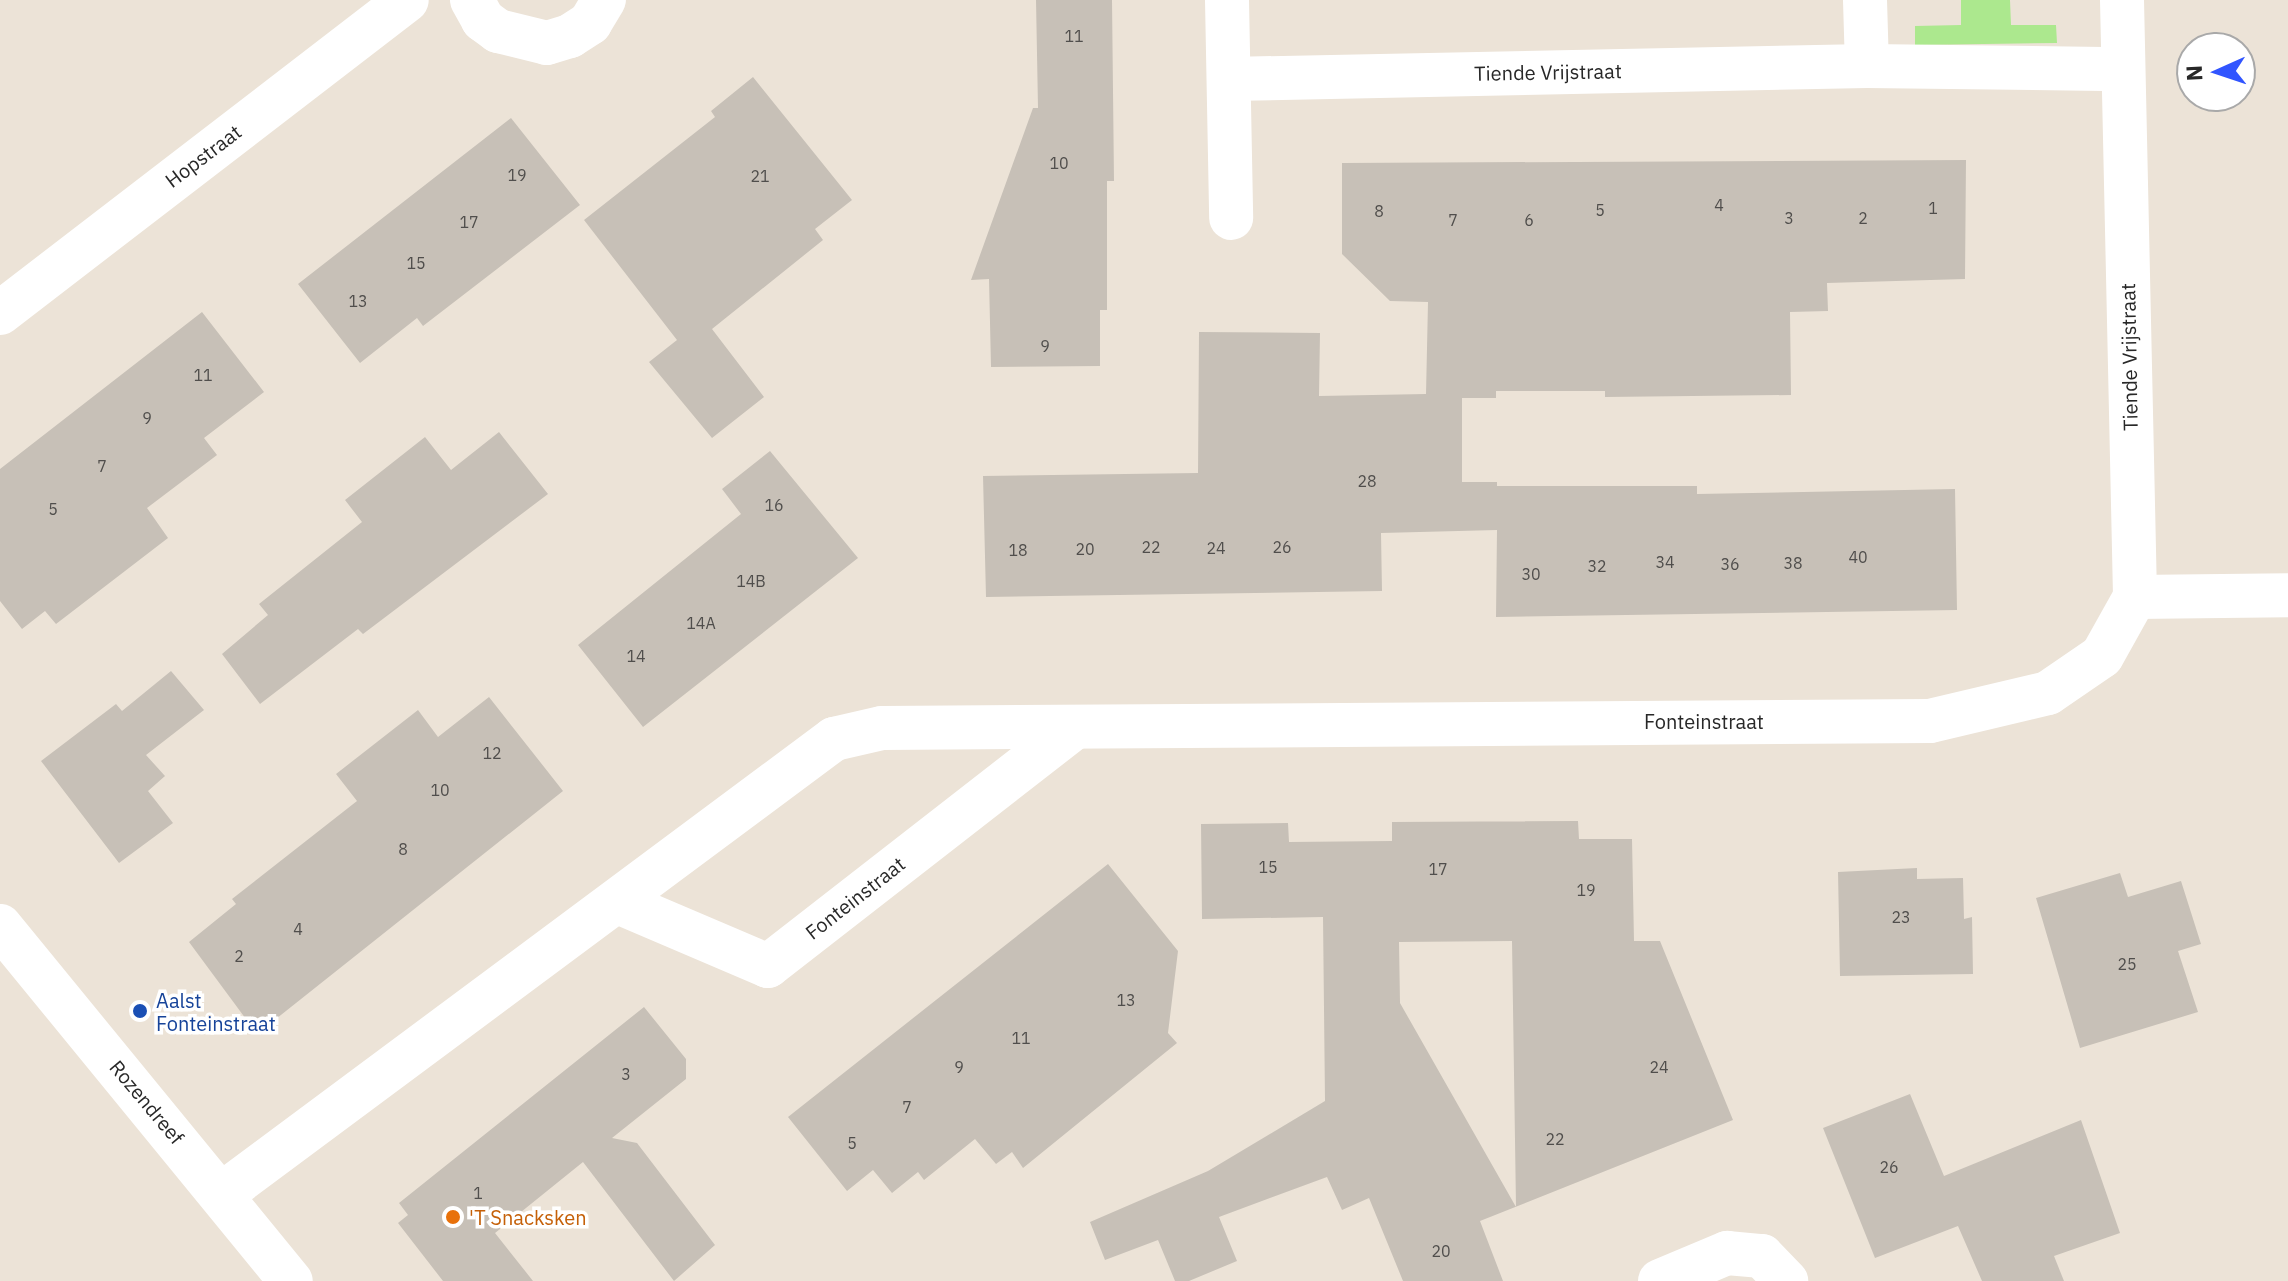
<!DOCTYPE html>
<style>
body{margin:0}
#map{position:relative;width:2288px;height:1281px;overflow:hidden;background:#ece3d7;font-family:"IBM Plex Sans",sans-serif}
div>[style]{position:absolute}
.green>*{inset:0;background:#ace88e}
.building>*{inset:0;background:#c7c0b7}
.street>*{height:44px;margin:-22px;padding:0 22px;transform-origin:22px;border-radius:22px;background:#fff}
.dots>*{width:22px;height:22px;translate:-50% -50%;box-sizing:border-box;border:4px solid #fff;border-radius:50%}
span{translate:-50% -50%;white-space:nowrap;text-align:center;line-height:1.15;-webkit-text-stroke:7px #fff;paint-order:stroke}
.number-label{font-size:16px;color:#504e4c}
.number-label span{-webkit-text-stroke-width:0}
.street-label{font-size:20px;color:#282828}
.transit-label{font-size:20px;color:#164399}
.left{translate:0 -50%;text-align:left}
.food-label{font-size:20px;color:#c56008}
.north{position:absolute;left:2176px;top:32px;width:80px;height:80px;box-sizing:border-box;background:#fff;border:2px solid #a9a9a9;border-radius:50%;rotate:267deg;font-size:22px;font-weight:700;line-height:32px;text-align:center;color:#282828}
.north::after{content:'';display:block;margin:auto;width:28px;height:36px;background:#3155ff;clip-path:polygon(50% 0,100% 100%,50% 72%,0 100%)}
</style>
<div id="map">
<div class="green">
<div style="clip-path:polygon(1961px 0,2010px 0,2011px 25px,2056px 25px,2057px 43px,1915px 45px,1915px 26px,1961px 25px)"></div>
</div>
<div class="building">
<div style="clip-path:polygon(1036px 0,1112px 0,1114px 181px,1107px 181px,1107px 310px,1100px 310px,1100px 366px,991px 367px,989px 279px,971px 280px,1033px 108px,1038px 108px)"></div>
<div style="clip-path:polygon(753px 77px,852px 200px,815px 229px,823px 240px,712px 329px,764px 397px,712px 438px,649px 362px,677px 340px,584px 220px,715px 117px,711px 111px)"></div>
<div style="clip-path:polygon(511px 118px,580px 205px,423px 326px,417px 318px,360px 363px,298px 284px)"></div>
<div style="clip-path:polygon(1966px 160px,1965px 279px,1827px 283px,1828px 311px,1790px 312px,1791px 395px,1605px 397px,1605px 391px,1496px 391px,1496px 398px,1462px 398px,1462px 482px,1497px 482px,1497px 509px,1497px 486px,1697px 486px,1697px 494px,1955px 489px,1957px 610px,1496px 617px,1497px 530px,1381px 533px,1382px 591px,986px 597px,983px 476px,1198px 473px,1199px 332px,1320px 333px,1319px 396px,1426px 394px,1428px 302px,1390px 301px,1342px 254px,1342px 163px)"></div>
<div style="clip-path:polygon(202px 312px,264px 392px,204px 438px,217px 455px,147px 508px,168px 538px,56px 624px,45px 611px,22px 629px,0 601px,0 469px)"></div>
<div style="clip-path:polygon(499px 432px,548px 494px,363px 634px,358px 629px,260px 704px,222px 654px,268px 615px,259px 604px,362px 522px,345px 500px,425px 437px,451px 470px)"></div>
<div style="clip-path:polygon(770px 451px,858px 558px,643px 727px,578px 645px,741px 514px,722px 489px)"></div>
<div style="clip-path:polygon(171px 671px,204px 710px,146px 755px,165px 776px,148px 791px,173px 823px,119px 863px,41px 761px,116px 704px,122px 711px)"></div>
<div style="clip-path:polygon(489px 697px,563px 791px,257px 1034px,189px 942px,236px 904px,232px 899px,357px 801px,336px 774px,418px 710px,438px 737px)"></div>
<div style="clip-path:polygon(evenodd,1578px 821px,1579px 839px,1632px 839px,1634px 941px,1660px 941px,1733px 1120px,1480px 1221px,1503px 1281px,1403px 1281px,1369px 1198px,1342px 1210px,1327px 1177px,1219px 1217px,1237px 1261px,1189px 1281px,1175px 1281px,1158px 1240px,1105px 1260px,1090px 1222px,1208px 1171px,1325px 1101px,1323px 917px,1202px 919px,1201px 824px,1288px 823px,1289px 842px,1392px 841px,1392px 822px,1578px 821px,1512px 941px,1516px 1207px,1400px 1003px,1399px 942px,1512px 941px)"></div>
<div style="clip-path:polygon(1108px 864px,1178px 951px,1168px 1033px,1177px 1043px,1023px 1168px,1012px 1152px,996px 1164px,975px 1139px,924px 1180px,918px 1172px,892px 1193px,873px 1170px,847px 1191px,788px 1117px)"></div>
<div style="clip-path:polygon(1917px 868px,1917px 879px,1963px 878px,1964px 919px,1972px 917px,1973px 974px,1840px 976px,1838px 872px)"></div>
<div style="clip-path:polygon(2120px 873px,2128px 897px,2181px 881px,2201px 944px,2178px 951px,2198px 1012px,2080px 1048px,2036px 898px)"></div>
<div style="clip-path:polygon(644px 1007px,686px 1059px,686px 1079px,612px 1138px,637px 1143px,715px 1245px,674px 1281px,583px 1162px,495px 1233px,533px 1281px,443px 1281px,398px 1223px,408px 1215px,399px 1203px)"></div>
<div style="clip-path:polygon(1910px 1094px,1944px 1176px,2081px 1120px,2120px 1233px,2054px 1256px,2064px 1281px,1982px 1281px,1958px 1226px,1875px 1258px,1823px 1128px)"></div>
</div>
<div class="street">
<div style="left:472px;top:0;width:23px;rotate:61deg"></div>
<div style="left:483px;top:20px;width:19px;rotate:36deg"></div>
<div style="left:498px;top:31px;width:50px;rotate:13.8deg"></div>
<div style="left:547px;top:43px;width:24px;rotate:-17deg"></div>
<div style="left:570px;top:36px;width:24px;rotate:-33deg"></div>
<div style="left:590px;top:23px;width:27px;rotate:-59deg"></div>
<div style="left:1227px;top:0;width:218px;rotate:88.9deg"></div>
<div style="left:1865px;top:0;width:66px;rotate:88.3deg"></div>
<div style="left:2122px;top:0;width:597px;rotate:88.75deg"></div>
<div style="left:1229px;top:79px;width:638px;rotate:-1.17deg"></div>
<div style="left:1867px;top:66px;width:256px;rotate:0.7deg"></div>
<div style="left:0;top:313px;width:513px;rotate:-37.56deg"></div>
<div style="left:618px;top:902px;width:163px;rotate:23.1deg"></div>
<div style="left:768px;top:966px;width:384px;rotate:-37.9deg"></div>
<div style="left:0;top:926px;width:459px;rotate:50.7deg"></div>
<div style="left:222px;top:1194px;width:763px;rotate:-36.63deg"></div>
<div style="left:834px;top:739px;width:49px;rotate:-12.9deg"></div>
<div style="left:882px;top:728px;width:1048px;rotate:-0.38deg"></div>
<div style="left:1930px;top:721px;width:121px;rotate:-13.3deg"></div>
<div style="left:2048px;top:693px;width:65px;rotate:-34.4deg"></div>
<div style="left:2102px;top:656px;width:68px;rotate:-60.8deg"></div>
<div style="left:2135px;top:597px;width:153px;rotate:-0.7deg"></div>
<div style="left:1660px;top:1281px;width:73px;rotate:-22.7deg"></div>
<div style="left:1727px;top:1253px;width:35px;rotate:5deg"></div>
<div style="left:1762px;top:1256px;width:35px;rotate:46deg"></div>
</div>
<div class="dots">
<div style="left:140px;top:1011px;background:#1a4fb4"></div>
<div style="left:453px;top:1217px;background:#e8710a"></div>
</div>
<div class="number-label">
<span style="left:1074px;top:36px">11</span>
<span style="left:1059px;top:163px">10</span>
<span style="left:517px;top:175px">19</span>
<span style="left:760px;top:176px">21</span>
<span style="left:1719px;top:205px">4</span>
<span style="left:1933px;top:208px">1</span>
<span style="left:1600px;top:210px">5</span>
<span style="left:1379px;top:211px">8</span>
<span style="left:1789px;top:218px">3</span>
<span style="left:1863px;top:218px">2</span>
<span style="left:1453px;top:220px">7</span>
<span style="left:1529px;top:220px">6</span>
<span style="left:469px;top:222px">17</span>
<span style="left:416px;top:263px">15</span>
<span style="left:358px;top:301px">13</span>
<span style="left:1045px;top:346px">9</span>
<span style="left:203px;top:375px">11</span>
<span style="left:147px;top:418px">9</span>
<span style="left:102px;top:466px">7</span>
<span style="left:1367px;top:481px">28</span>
<span style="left:774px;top:505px">16</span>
<span style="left:53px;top:509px">5</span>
<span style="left:1151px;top:547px">22</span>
<span style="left:1282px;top:547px">26</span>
<span style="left:1216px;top:548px">24</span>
<span style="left:1085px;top:549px">20</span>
<span style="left:1018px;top:550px">18</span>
<span style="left:1858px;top:557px">40</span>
<span style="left:1665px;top:562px">34</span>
<span style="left:1793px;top:563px">38</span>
<span style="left:1730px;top:564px">36</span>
<span style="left:1597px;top:566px">32</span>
<span style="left:1531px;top:574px">30</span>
<span style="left:751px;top:581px">14B</span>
<span style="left:701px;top:623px">14A</span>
<span style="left:636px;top:656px">14</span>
<span style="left:492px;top:753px">12</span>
<span style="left:440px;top:790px">10</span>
<span style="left:403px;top:849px">8</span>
<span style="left:1268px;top:867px">15</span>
<span style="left:1438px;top:869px">17</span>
<span style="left:1586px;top:890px">19</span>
<span style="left:1901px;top:917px">23</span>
<span style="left:298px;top:929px">4</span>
<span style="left:239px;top:956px">2</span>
<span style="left:2127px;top:964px">25</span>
<span style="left:1126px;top:1000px">13</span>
<span style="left:1021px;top:1038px">11</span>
<span style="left:959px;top:1067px">9</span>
<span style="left:1659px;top:1067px">24</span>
<span style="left:626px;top:1074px">3</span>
<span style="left:907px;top:1107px">7</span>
<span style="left:1555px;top:1139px">22</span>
<span style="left:852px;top:1143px">5</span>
<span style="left:1889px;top:1167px">26</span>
<span style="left:478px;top:1193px">1</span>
<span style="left:1441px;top:1251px">20</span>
</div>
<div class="street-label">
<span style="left:1548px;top:72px;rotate:-1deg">Tiende Vrijstraat</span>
<span style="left:203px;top:156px;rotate:-37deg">Hopstraat</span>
<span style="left:2129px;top:357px;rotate:-91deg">Tiende Vrijstraat</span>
<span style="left:1704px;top:721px">Fonteinstraat</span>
<span style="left:855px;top:898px;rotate:-38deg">Fonteinstraat</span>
<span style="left:147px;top:1102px;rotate:50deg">Rozendreef</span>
</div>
<div class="transit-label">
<span class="left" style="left:156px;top:1012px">Aalst<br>Fonteinstraat</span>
</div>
<div class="food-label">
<span class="left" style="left:469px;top:1217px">'T Snacksken</span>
</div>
<div class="north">N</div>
</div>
